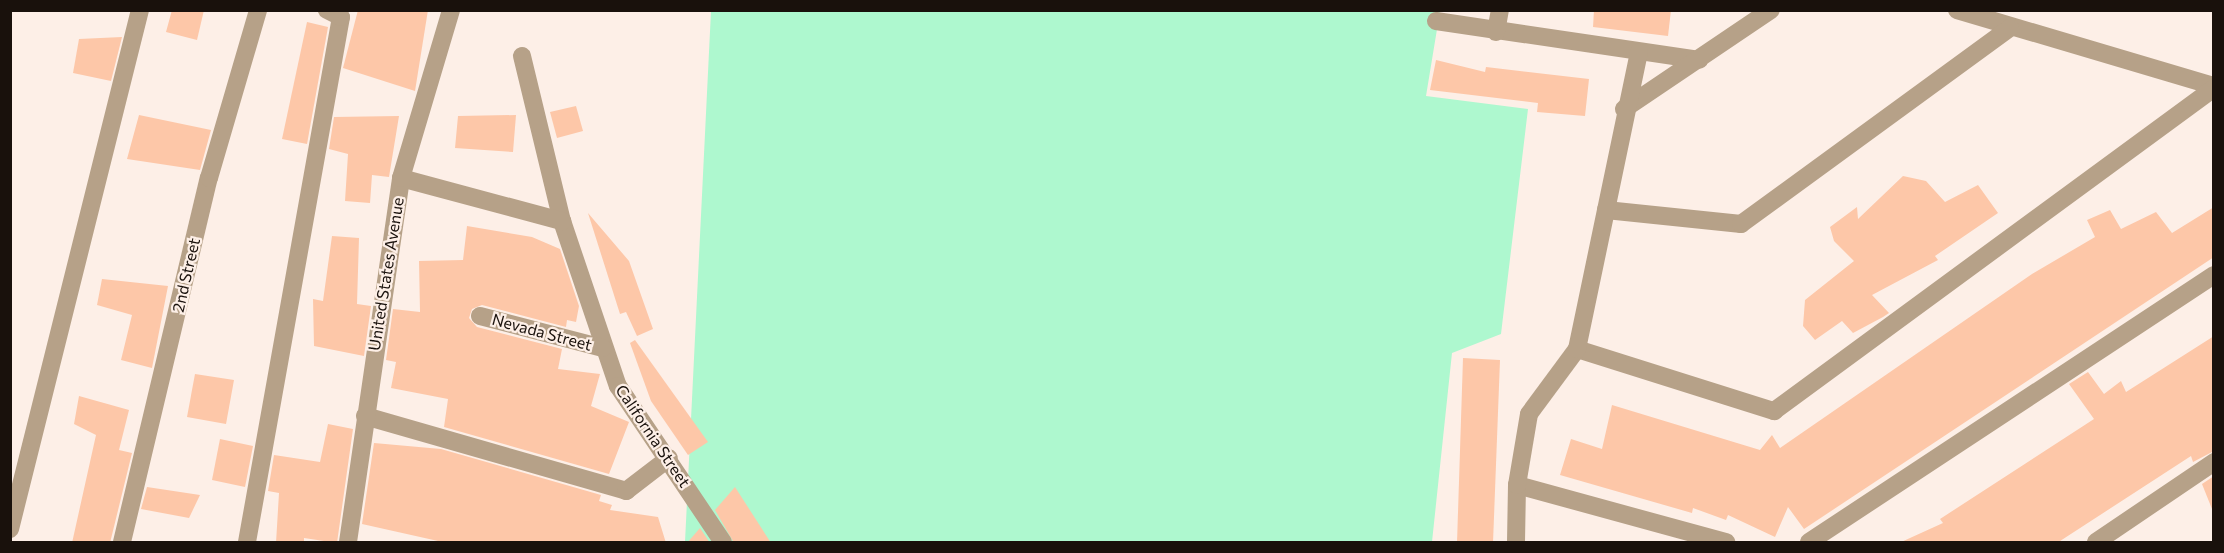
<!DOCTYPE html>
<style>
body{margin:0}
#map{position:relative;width:2224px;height:553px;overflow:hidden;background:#fdefe7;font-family:Commissioner,sans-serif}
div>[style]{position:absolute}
.green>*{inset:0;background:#aef8cf}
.building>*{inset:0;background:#fdc7a8}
.minor>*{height:18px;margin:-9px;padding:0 9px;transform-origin:9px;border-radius:9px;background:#b6a188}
span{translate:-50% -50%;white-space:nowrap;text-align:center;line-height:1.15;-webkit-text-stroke:4.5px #fdefe7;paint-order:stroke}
.street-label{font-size:16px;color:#19110c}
.frame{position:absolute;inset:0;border:12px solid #19110c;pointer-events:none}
</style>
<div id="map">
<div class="green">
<div style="clip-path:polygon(711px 11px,1440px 11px,1426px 96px,1528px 109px,1501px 334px,1452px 353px,1432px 542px,685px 542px)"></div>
</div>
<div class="building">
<div style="clip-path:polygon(172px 10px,204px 10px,197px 40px,166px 32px)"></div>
<div style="clip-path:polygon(358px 10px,428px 10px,415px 91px,343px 68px)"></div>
<div style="clip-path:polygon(1594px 10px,1671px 10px,1668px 36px,1593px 27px)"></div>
<div style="clip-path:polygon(307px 22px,328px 27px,307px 144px,282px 139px)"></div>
<div style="clip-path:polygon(122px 37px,111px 81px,73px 73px,79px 39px)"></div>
<div style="clip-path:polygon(1436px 60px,1485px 72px,1486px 67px,1589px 79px,1585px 116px,1537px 112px,1538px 103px,1430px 90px)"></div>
<div style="clip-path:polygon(576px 106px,583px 131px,557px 138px,550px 112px)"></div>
<div style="clip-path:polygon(139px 115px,211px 130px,200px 170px,127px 159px)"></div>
<div style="clip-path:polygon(516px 115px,513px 152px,455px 148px,458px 116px)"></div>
<div style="clip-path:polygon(399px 116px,389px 177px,372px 175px,370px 203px,345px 201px,348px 154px,329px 149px,334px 117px)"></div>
<div style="clip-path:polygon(1903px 176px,1926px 181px,1945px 202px,1978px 185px,1998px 213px,1935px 256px,1938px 260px,1872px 295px,1889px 313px,1883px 317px,1853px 333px,1842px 321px,1815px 340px,1803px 326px,1805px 300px,1854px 261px,1834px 241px,1830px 227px,1857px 207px,1858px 219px)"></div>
<div style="clip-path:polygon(2214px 207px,2214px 257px,1804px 529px,1788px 507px,1775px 537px,1728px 515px,1726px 520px,1693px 508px,1692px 513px,1560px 475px,1571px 439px,1602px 449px,1612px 405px,1760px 450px,1772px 435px,1780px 448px,2032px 274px,2095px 237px,2087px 220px,2110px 210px,2121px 229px,2156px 212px,2172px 233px)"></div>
<div style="clip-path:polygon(588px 213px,629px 261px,653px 329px,637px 336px,626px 312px,620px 314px)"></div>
<div style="clip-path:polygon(467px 226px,532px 237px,560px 249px,579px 306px,576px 322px,567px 320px,566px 327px,482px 305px,472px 309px,469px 318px,477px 327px,562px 349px,558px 369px,600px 374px,591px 406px,629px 422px,609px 474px,444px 427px,448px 399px,391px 388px,396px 362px,386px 360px,393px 309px,420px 312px,419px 261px,463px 260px)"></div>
<div style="clip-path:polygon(332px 236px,359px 238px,357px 304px,371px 306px,364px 356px,314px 346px,313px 299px,323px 301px)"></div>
<div style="clip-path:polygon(102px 279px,168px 286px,152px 368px,121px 360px,132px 315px,97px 305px)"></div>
<div style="clip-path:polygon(2214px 336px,2214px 451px,2193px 462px,2191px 456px,2057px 543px,1899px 543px,1943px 523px,1940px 519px,2094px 419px,2069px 384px,2088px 372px,2104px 394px,2121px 381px,2126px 392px)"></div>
<div style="clip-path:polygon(635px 340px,708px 442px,688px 455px,651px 401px,630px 343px)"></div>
<div style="clip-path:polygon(1463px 358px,1500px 360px,1493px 543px,1457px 543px)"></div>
<div style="clip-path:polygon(195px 374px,234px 380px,226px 424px,187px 417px)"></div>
<div style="clip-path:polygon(79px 396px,129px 410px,119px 450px,132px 453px,110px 543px,72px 543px,96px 435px,74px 424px)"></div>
<div style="clip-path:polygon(328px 424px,353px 429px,337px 543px,304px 538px,304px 543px,276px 543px,279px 493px,268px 491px,274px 455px,320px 462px)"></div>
<div style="clip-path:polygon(220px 439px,253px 446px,245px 487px,212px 480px)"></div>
<div style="clip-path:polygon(374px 443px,441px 449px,601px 495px,599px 501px,612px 505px,610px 510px,658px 517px,666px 543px,447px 543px,362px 524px)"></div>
<div style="clip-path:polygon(2214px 476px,2214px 509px,2212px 509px,2202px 484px)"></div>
<div style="clip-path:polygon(147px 487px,200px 495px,189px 518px,141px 509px)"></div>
<div style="clip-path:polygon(735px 487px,771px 543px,734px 543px,715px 510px)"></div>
<div style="clip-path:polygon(700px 528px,710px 543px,687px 543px)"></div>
</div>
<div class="minor">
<div style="left:1957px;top:10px;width:268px;rotate:16.5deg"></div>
<div style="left:1436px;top:21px;width:266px;rotate:8.4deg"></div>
<div style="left:1496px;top:32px;width:22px;rotate:-80deg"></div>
<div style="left:522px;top:56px;width:170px;rotate:76.4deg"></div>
<div style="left:562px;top:221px;width:174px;rotate:71.3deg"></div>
<div style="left:618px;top:386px;width:188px;rotate:56.1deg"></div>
<div style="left:1624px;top:109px;width:177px;rotate:-34deg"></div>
<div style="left:401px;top:178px;width:167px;rotate:15deg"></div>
<div style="left:1606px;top:210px;width:136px;rotate:5.9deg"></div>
<div style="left:1741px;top:224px;width:333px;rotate:-36.1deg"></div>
<div style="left:480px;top:316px;width:127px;rotate:14.6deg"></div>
<div style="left:1577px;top:349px;width:207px;rotate:17.5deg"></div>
<div style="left:1774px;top:411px;width:546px;rotate:-36.28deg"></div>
<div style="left:365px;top:416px;width:272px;rotate:16deg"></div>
<div style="left:626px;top:491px;width:54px;rotate:-37.5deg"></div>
<div style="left:1517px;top:485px;width:217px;rotate:15.3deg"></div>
<div style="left:10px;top:529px;width:535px;rotate:-75.94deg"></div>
<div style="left:122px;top:542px;width:374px;rotate:-76.6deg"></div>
<div style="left:209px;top:178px;width:175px;rotate:-73.7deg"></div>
<div style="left:247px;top:542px;width:533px;rotate:-79.85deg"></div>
<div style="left:341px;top:17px;width:16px;rotate:-153deg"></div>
<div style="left:348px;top:542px;width:368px;rotate:-81.7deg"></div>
<div style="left:401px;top:178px;width:175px;rotate:-73.4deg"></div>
<div style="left:1516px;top:542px;width:57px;rotate:-89deg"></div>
<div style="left:1517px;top:485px;width:72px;rotate:-80.4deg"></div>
<div style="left:1529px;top:414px;width:81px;rotate:-53.6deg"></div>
<div style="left:1577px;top:349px;width:303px;rotate:-78.2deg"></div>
<div style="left:1809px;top:542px;width:485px;rotate:-33.4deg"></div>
<div style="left:2096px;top:542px;width:143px;rotate:-34.1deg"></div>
</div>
<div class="street-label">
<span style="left:386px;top:274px;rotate:-81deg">United States Avenue</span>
<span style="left:186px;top:275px;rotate:-77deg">2nd Street</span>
<span style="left:542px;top:332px;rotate:15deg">Nevada Street</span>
<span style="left:653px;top:436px;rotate:56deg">California Street</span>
</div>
<div class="frame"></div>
</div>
